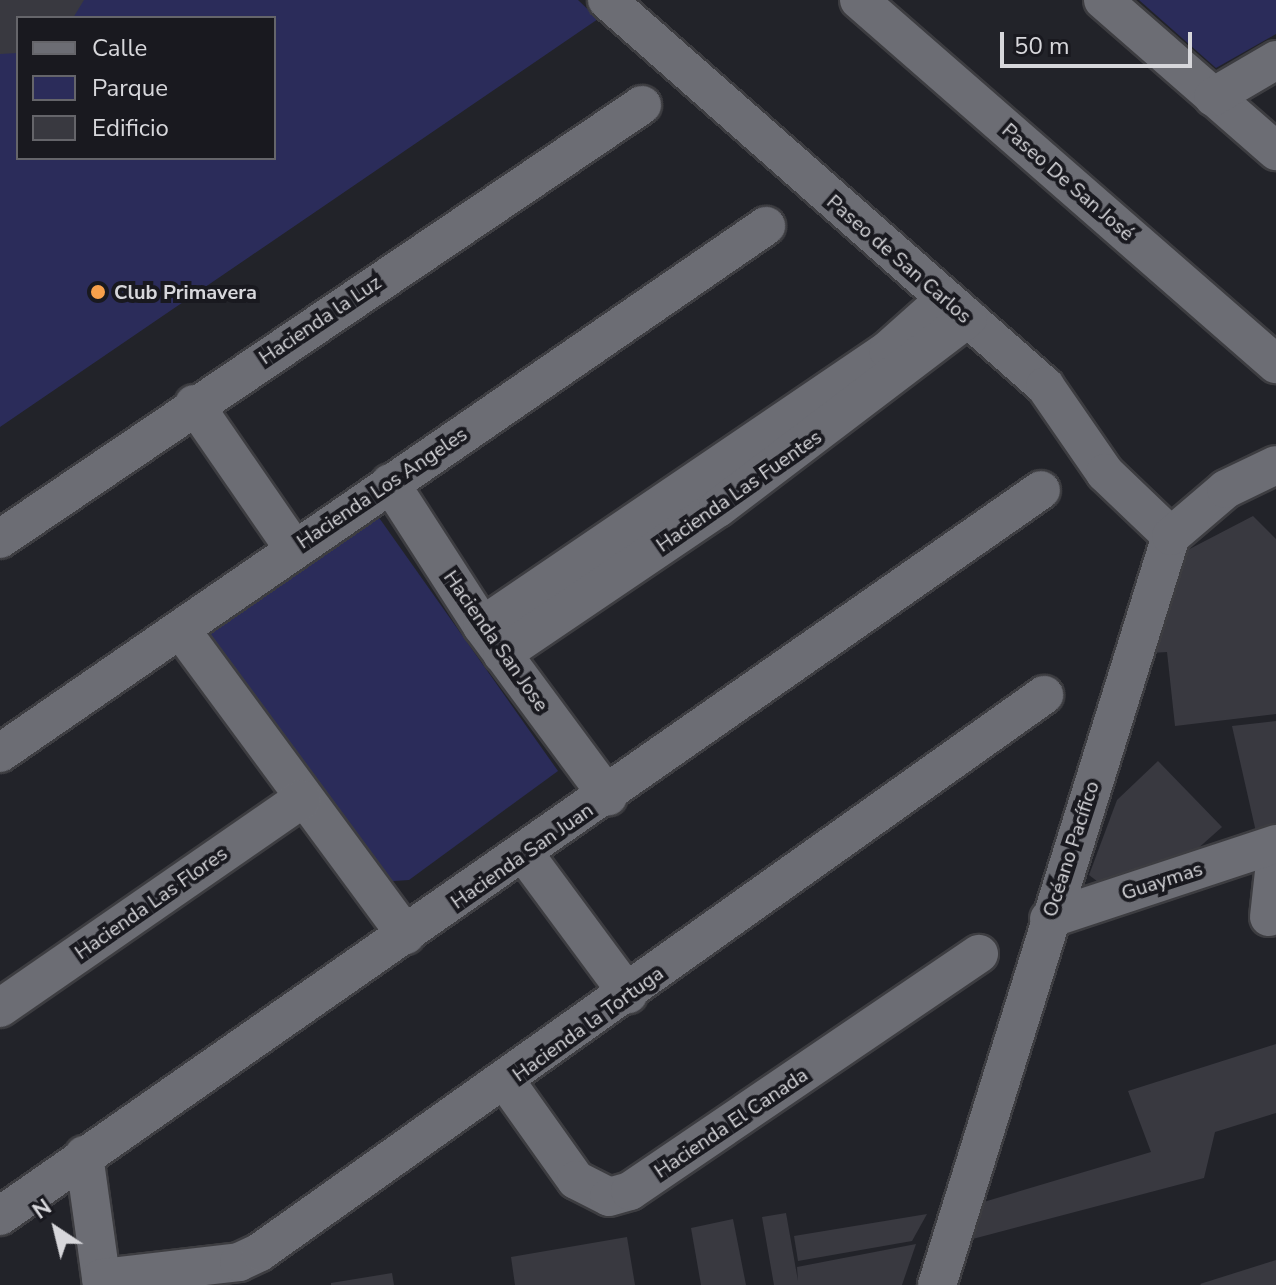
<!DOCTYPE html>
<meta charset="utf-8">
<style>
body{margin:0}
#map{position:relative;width:1276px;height:1285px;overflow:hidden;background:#222329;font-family:"Nunito Sans",sans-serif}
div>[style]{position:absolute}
.green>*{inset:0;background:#2b2c5a}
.building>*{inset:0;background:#393940}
.roads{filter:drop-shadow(2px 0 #3d3d41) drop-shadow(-2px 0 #3d3d41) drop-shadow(0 2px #3d3d41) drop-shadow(0 -2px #3d3d41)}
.minor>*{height:38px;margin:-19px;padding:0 19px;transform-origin:19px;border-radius:19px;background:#6c6d74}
.dots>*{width:22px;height:22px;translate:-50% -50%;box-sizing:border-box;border:4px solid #19191f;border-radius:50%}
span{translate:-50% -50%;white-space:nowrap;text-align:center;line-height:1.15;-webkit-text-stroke:8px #19191f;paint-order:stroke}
.street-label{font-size:20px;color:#d7d7db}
.poi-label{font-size:20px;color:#d7d7db;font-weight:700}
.left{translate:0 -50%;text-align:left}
.legend{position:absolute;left:16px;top:16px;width:260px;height:144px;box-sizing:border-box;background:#19191f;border:2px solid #65656a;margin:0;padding:10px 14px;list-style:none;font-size:24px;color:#d7d7db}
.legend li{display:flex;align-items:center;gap:16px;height:40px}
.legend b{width:40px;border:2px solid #65656a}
.north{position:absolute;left:16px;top:1189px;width:80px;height:80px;-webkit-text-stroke:6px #19191f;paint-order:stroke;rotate:325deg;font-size:22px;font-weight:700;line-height:32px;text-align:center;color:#d7d7db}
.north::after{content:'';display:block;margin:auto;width:28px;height:36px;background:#d7d7db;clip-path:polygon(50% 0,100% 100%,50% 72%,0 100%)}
.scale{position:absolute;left:1000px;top:32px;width:192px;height:36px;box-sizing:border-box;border:4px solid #d7d7db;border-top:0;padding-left:10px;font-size:24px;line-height:28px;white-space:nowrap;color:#d7d7db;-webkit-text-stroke:6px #19191f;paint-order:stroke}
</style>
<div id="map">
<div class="green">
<div style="clip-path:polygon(evenodd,0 0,578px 0,598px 19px,0 427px,0 0,18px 18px,274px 18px,274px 158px,18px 158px,18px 18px)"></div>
<div style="clip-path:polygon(1139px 0,1276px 0,1276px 34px,1216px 68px)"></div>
<div style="clip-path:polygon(375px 512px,558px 771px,409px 880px,379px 882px,205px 628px)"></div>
</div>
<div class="building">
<div style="clip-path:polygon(0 0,84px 0,73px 18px,18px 18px,18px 53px,0 54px)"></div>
<div style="clip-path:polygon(1253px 516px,1276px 539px,1276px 714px,1175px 726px,1167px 652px,1151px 653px,1178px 555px)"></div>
<div style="clip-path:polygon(1276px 721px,1276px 825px,1256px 832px,1232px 726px)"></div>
<div style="clip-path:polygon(1158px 761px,1222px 827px,1195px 851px,1111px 892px,1089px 875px,1117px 800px)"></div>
<div style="clip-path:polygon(1276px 1044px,1276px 1113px,1215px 1132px,1204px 1178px,965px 1241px,977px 1204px,1151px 1152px,1128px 1091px)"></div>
<div style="clip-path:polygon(786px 1213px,798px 1281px,797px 1267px,916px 1244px,902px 1285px,774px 1285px,762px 1217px)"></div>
<div style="clip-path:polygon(927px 1214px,912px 1241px,798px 1261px,794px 1236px)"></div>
<div style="clip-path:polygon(733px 1219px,746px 1285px,701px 1285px,691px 1228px)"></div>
<div style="clip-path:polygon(627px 1237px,635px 1285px,515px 1285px,511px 1257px)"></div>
<div style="clip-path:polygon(1276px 1260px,1276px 1285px,1201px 1285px,1200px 1284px)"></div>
<div style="clip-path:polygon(392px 1273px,394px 1285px,331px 1285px,331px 1283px)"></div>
</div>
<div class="roads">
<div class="minor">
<div style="left:607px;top:0;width:584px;rotate:41.39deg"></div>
<div style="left:1045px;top:386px;width:106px;rotate:55.4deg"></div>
<div style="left:1105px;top:473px;width:91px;rotate:43.7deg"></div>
<div style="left:859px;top:0;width:554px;rotate:41.12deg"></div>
<div style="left:1103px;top:0;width:230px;rotate:41.1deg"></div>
<div style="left:1213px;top:97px;width:73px;rotate:-30.4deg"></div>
<div style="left:194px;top:404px;width:176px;rotate:55.4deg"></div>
<div style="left:390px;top:483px;width:170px;rotate:57.2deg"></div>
<div style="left:482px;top:626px;width:212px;rotate:53.5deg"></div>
<div style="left:0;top:539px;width:775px;rotate:-34.06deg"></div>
<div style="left:482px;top:626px;width:491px;rotate:-34.2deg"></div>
<div style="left:888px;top:350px;width:76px;rotate:-41.8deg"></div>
<div style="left:181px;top:630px;width:379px;rotate:53.6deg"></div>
<div style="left:502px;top:654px;width:261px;rotate:-34.1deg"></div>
<div style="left:718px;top:508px;width:314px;rotate:-37.2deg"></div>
<div style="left:0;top:753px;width:930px;rotate:-34.53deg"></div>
<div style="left:526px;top:856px;width:172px;rotate:53.5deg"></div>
<div style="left:1269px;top:917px;width:63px;rotate:-83.7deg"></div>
<div style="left:1049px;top:919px;width:239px;rotate:-18.3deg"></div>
<div style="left:0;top:1008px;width:367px;rotate:-34.7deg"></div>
<div style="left:507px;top:1083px;width:119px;rotate:54.6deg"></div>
<div style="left:576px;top:1180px;width:37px;rotate:27deg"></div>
<div style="left:609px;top:1197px;width:22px;rotate:-16deg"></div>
<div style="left:630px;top:1191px;width:422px;rotate:-34.2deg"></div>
<div style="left:84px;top:1155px;width:131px;rotate:82.1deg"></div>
<div style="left:0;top:1216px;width:1269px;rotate:-34.89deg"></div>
<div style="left:101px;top:1278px;width:139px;rotate:-6.6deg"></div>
<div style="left:239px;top:1262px;width:23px;rotate:-25deg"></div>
<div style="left:260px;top:1252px;width:962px;rotate:-35.39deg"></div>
<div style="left:937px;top:1285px;width:785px;rotate:-72.65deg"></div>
<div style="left:1171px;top:536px;width:72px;rotate:-40.5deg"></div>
<div style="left:1226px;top:489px;width:55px;rotate:-25.6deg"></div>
</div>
</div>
<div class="dots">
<div style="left:98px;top:292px;background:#f8a04b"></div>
</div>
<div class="street-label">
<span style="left:1068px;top:182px;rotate:41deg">Paseo De San José</span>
<span style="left:899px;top:259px;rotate:41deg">Paseo de San Carlos</span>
<span style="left:320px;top:320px;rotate:-34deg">Hacienda la Luz</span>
<span style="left:382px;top:488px;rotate:-34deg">Hacienda Los Angeles</span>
<span style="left:739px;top:491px;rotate:-35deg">Hacienda Las Fuentes</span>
<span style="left:496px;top:641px;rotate:55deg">Hacienda San Jose</span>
<span style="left:1071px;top:849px;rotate:-72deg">Océano Pacífico</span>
<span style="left:522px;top:856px;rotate:-35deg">Hacienda San Juan</span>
<span style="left:1162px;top:881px;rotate:-18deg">Guaymas</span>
<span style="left:151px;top:903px;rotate:-35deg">Hacienda Las Flores</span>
<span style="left:588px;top:1024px;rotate:-36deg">Hacienda la Tortuga</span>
<span style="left:731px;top:1123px;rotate:-34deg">Hacienda El Canada</span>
</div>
<div class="poi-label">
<span class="left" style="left:114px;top:292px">Club Primavera</span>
</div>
<ul class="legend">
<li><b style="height:10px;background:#6c6d74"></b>Calle</li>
<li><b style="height:22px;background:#2b2c5a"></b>Parque</li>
<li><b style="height:22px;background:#393940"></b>Edificio</li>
</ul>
<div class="north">N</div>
<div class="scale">50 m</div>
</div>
